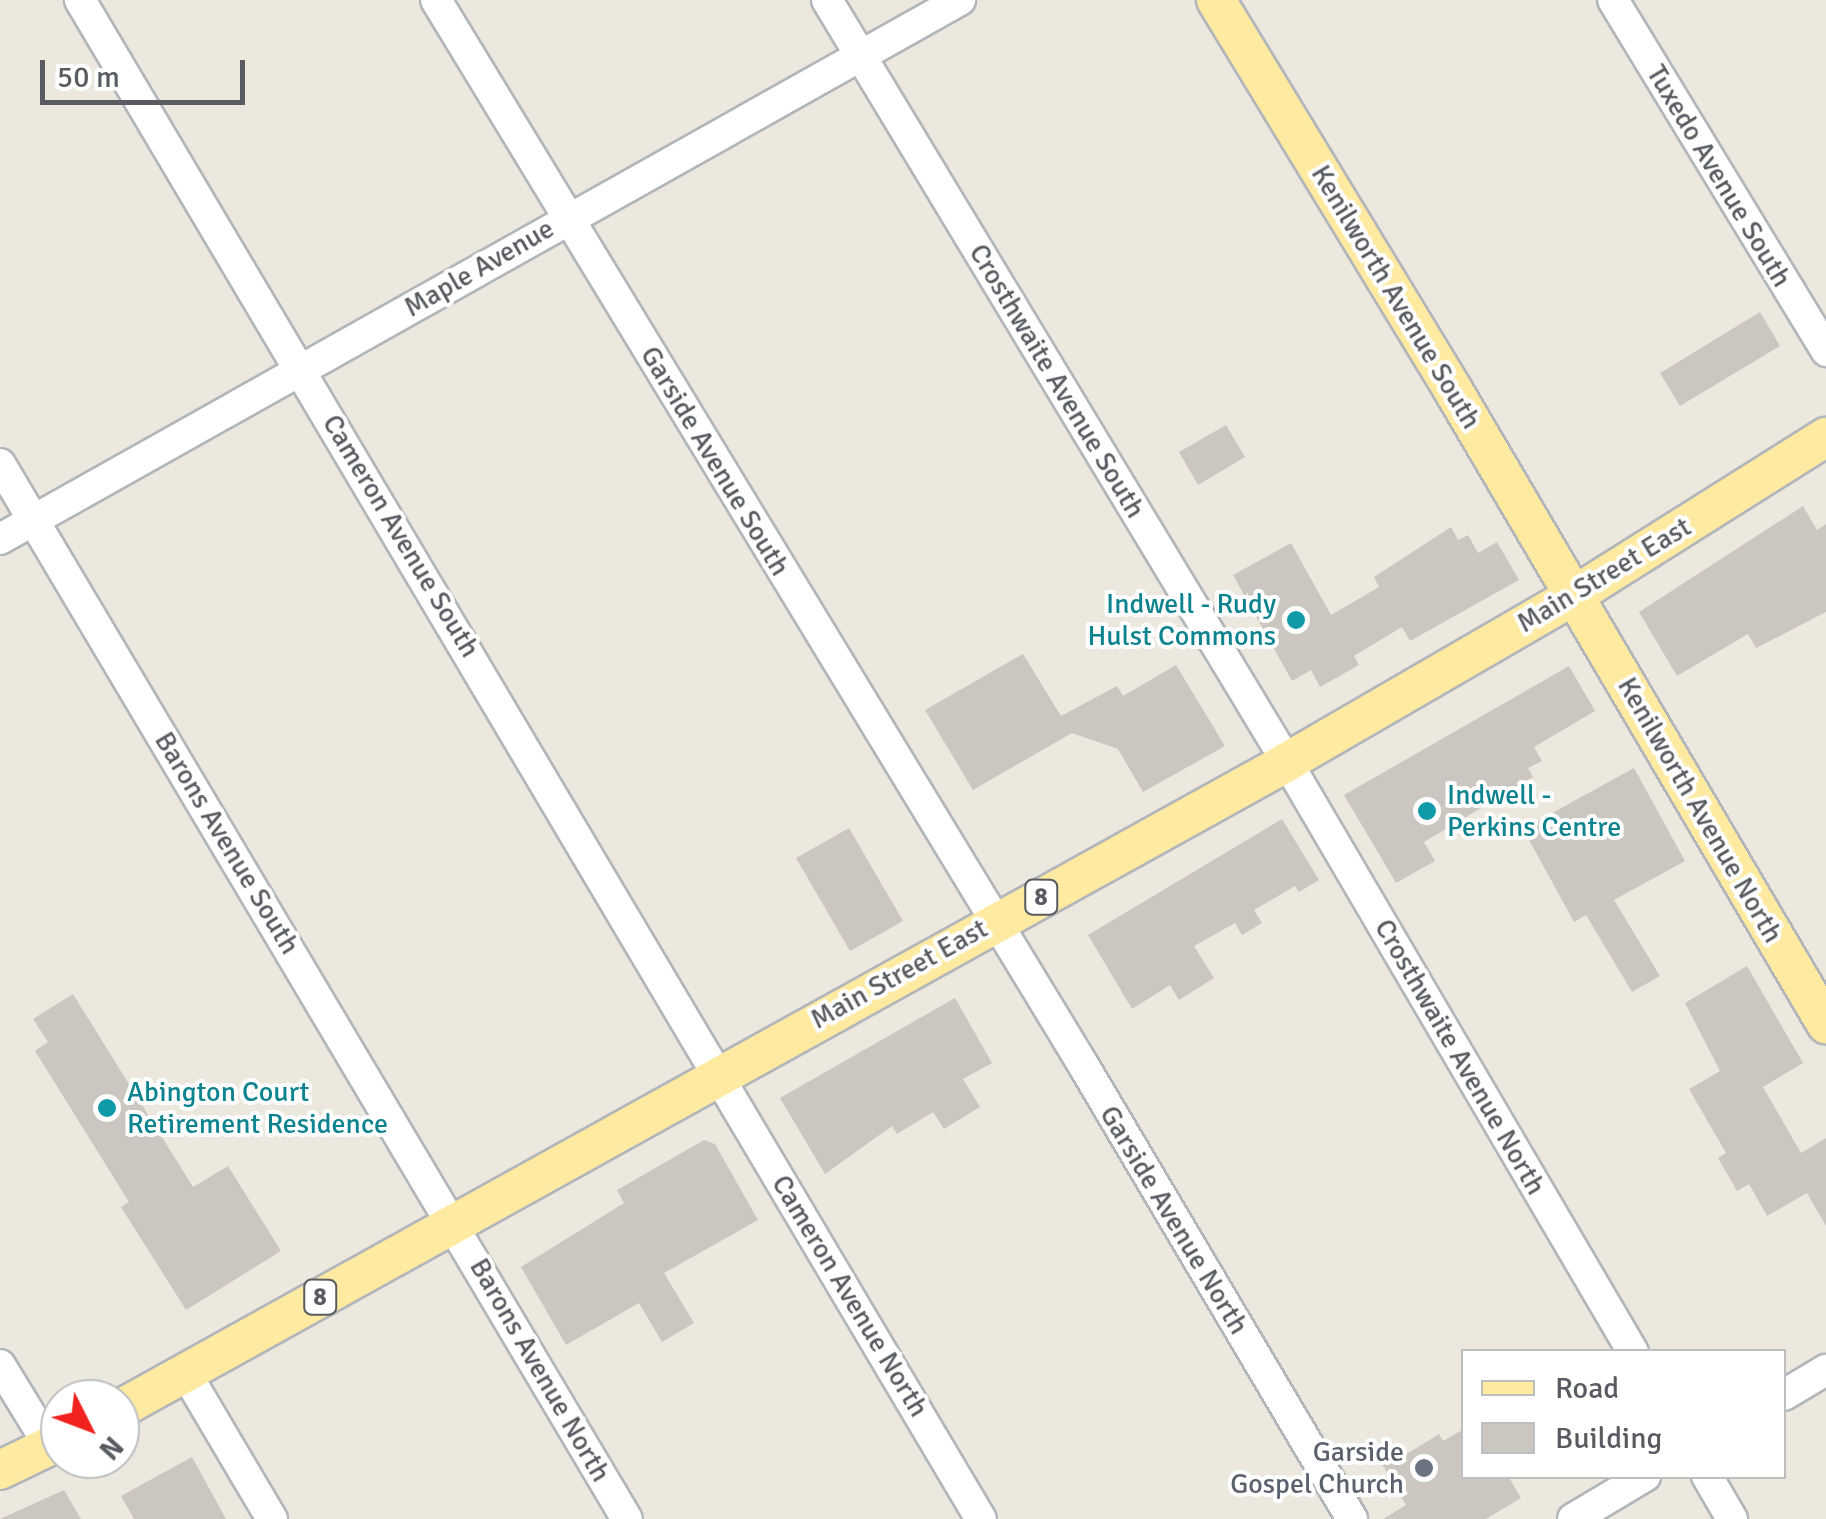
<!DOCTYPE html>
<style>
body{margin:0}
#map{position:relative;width:1826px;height:1519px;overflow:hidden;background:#ece8de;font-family:Signika,sans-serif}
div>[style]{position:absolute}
.building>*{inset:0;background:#ccc6c0}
.roads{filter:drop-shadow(2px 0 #b2b6bb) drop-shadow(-2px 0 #b2b6bb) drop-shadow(0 2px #b2b6bb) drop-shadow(0 -2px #b2b6bb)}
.minor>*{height:30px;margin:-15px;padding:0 15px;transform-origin:15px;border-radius:15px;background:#fff}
.major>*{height:38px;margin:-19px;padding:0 19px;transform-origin:19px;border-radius:19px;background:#ffeaa1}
.dots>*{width:28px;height:28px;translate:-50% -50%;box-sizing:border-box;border:5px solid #fff;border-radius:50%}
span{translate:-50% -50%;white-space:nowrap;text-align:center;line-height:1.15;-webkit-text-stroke:8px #fff;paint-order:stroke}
.shield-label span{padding:2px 8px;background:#fff;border:2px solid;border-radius:8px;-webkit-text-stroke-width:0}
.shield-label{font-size:25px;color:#585c61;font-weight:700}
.street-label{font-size:28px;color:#585c61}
.culture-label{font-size:28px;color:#0d838f}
.right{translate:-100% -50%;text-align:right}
.left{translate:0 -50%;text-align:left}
.worship-label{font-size:28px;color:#5b616d}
.legend{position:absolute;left:1461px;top:1349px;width:325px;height:130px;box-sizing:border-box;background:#fff;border:2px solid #bcbec0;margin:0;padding:12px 18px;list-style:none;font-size:30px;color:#585c61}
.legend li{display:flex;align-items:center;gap:20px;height:50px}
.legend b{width:50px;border:2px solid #bcbec0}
.north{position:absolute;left:40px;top:1379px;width:100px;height:100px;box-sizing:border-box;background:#fff;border:2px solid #bcbec0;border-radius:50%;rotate:132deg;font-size:28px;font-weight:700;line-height:40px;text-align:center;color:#585c61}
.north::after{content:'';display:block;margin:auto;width:35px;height:45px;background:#f2231f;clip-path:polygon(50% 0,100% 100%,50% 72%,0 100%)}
.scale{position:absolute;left:40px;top:60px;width:205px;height:45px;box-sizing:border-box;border:5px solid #585c61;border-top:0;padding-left:12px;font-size:30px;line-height:35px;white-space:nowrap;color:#585c61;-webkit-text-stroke:8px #fff;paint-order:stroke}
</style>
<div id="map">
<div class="building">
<div style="clip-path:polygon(1760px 312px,1780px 346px,1680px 406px,1660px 373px)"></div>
<div style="clip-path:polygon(1226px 425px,1245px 457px,1198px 485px,1179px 452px)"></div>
<div style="clip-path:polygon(1803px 506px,1817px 530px,1826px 524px,1826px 612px,1756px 648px,1748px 634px,1677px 676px,1639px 612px)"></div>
<div style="clip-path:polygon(1451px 527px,1458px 540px,1468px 535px,1478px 553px,1497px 542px,1519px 580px,1410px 641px,1402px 627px,1354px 656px,1359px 665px,1320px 687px,1311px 670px,1292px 681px,1233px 575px,1291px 543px,1331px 615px,1379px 587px,1374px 577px)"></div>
<div style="clip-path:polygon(1023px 654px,1061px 716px,1117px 686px,1123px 696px,1176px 665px,1225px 746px,1143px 792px,1118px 749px,1072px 733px,973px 790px,925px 710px)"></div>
<div style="clip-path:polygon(1569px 666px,1595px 711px,1534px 747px,1542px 761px,1528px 768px,1533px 777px,1424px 842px,1435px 861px,1396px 883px,1344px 795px)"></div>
<div style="clip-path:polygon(1634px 768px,1685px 861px,1614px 900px,1660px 976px,1632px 992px,1586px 915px,1574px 922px,1523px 829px)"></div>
<div style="clip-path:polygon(1282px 819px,1319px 880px,1299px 892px,1295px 886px,1254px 910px,1262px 923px,1242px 935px,1235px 923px,1194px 946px,1214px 978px,1179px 1000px,1170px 985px,1132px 1009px,1088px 935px)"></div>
<div style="clip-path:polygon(849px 828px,903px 921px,850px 951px,796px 858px)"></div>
<div style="clip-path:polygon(1747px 966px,1803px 1063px,1763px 1087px,1801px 1153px,1826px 1138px,1826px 1226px,1807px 1193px,1767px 1216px,1749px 1184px,1737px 1191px,1718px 1158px,1726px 1153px,1689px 1089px,1720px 1071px,1685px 1003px)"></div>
<div style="clip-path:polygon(73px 994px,193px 1187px,228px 1166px,281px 1251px,186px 1310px,121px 1207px,129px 1202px,35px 1051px,48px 1042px,33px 1019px)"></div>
<div style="clip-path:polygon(955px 998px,992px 1063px,963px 1079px,980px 1107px,944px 1129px,933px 1112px,897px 1134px,892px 1126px,825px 1174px,780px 1098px)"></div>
<div style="clip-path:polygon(704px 1140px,715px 1144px,758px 1220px,664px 1273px,694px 1323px,662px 1342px,639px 1303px,566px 1345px,521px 1267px,624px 1203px,617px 1190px)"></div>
<div style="clip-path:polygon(1464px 1429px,1464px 1476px,1508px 1476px,1521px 1498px,1486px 1519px,1383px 1519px,1406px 1505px,1379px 1459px,1397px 1448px,1402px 1457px,1439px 1434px,1443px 1441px)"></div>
<div style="clip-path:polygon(192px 1457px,226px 1519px,134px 1519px,121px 1496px)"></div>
<div style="clip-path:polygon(64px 1490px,81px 1519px,0 1519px)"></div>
</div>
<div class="roads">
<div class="minor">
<div style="left:80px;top:0;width:1766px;rotate:59.33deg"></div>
<div style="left:436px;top:0;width:1250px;rotate:58.71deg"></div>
<div style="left:1085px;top:1068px;width:524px;rotate:59.37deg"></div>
<div style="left:827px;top:0;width:890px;rotate:58.88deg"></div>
<div style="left:1287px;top:762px;width:684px;rotate:59.61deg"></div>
<div style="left:1613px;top:0;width:411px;rotate:58.7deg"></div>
<div style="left:0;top:464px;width:1227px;rotate:59.28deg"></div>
<div style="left:0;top:539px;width:1101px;rotate:-29.31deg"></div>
<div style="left:0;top:1365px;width:96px;rotate:58.6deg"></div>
<div style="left:185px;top:1372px;width:171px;rotate:59.4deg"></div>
<div style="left:1784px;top:1395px;width:49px;rotate:-30.8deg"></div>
<div style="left:1707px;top:1476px;width:50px;rotate:59.8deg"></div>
<div style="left:1573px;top:1519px;width:84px;rotate:-30.8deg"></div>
</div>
<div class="major">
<div style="left:1216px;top:0;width:456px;rotate:58.7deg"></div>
<div style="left:1453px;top:390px;width:736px;rotate:59.53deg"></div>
<div style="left:120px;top:1409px;width:1334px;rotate:-29deg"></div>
<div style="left:1287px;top:762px;width:333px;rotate:-30.1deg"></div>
<div style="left:1575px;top:595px;width:297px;rotate:-32.2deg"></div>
<div style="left:0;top:1470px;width:67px;rotate:-25.8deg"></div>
</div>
</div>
<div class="dots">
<div style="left:1296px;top:620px;background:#0f9aa8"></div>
<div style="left:1427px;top:811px;background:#0f9aa8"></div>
<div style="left:107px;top:1108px;background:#0f9aa8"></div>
<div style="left:1424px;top:1468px;background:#6b7280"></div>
</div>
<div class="shield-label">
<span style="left:1041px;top:897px">8</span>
<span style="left:320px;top:1297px">8</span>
</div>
<div class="street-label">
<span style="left:1719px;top:176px;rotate:59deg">Tuxedo Avenue South</span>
<span style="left:479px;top:268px;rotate:-30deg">Maple Avenue</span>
<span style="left:1396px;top:297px;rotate:59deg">Kenilworth Avenue South</span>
<span style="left:1057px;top:381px;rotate:59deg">Crosthwaite Avenue South</span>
<span style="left:715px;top:461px;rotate:59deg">Garside Avenue South</span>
<span style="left:401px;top:536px;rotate:59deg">Cameron Avenue South</span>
<span style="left:1604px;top:575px;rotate:-31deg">Main Street East</span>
<span style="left:1700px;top:810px;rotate:60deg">Kenilworth Avenue North</span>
<span style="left:227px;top:843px;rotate:59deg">Barons Avenue South</span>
<span style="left:899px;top:974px;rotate:-29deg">Main Street East</span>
<span style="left:1460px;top:1057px;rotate:60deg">Crosthwaite Avenue North</span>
<span style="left:1174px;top:1220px;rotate:59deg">Garside Avenue North</span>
<span style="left:850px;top:1296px;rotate:59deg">Cameron Avenue North</span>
<span style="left:540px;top:1370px;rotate:60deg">Barons Avenue North</span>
</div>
<div class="culture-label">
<span class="right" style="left:1276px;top:620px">Indwell - Rudy<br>Hulst Commons</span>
<span class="left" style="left:1447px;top:811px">Indwell -<br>Perkins Centre</span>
<span class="left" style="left:127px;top:1108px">Abington Court<br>Retirement Residence</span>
</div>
<div class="worship-label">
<span class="right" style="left:1404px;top:1468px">Garside<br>Gospel Church</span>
</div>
<ul class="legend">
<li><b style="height:12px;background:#ffeaa1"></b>Road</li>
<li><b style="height:28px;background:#ccc6c0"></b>Building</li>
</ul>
<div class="north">N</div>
<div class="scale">50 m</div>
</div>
